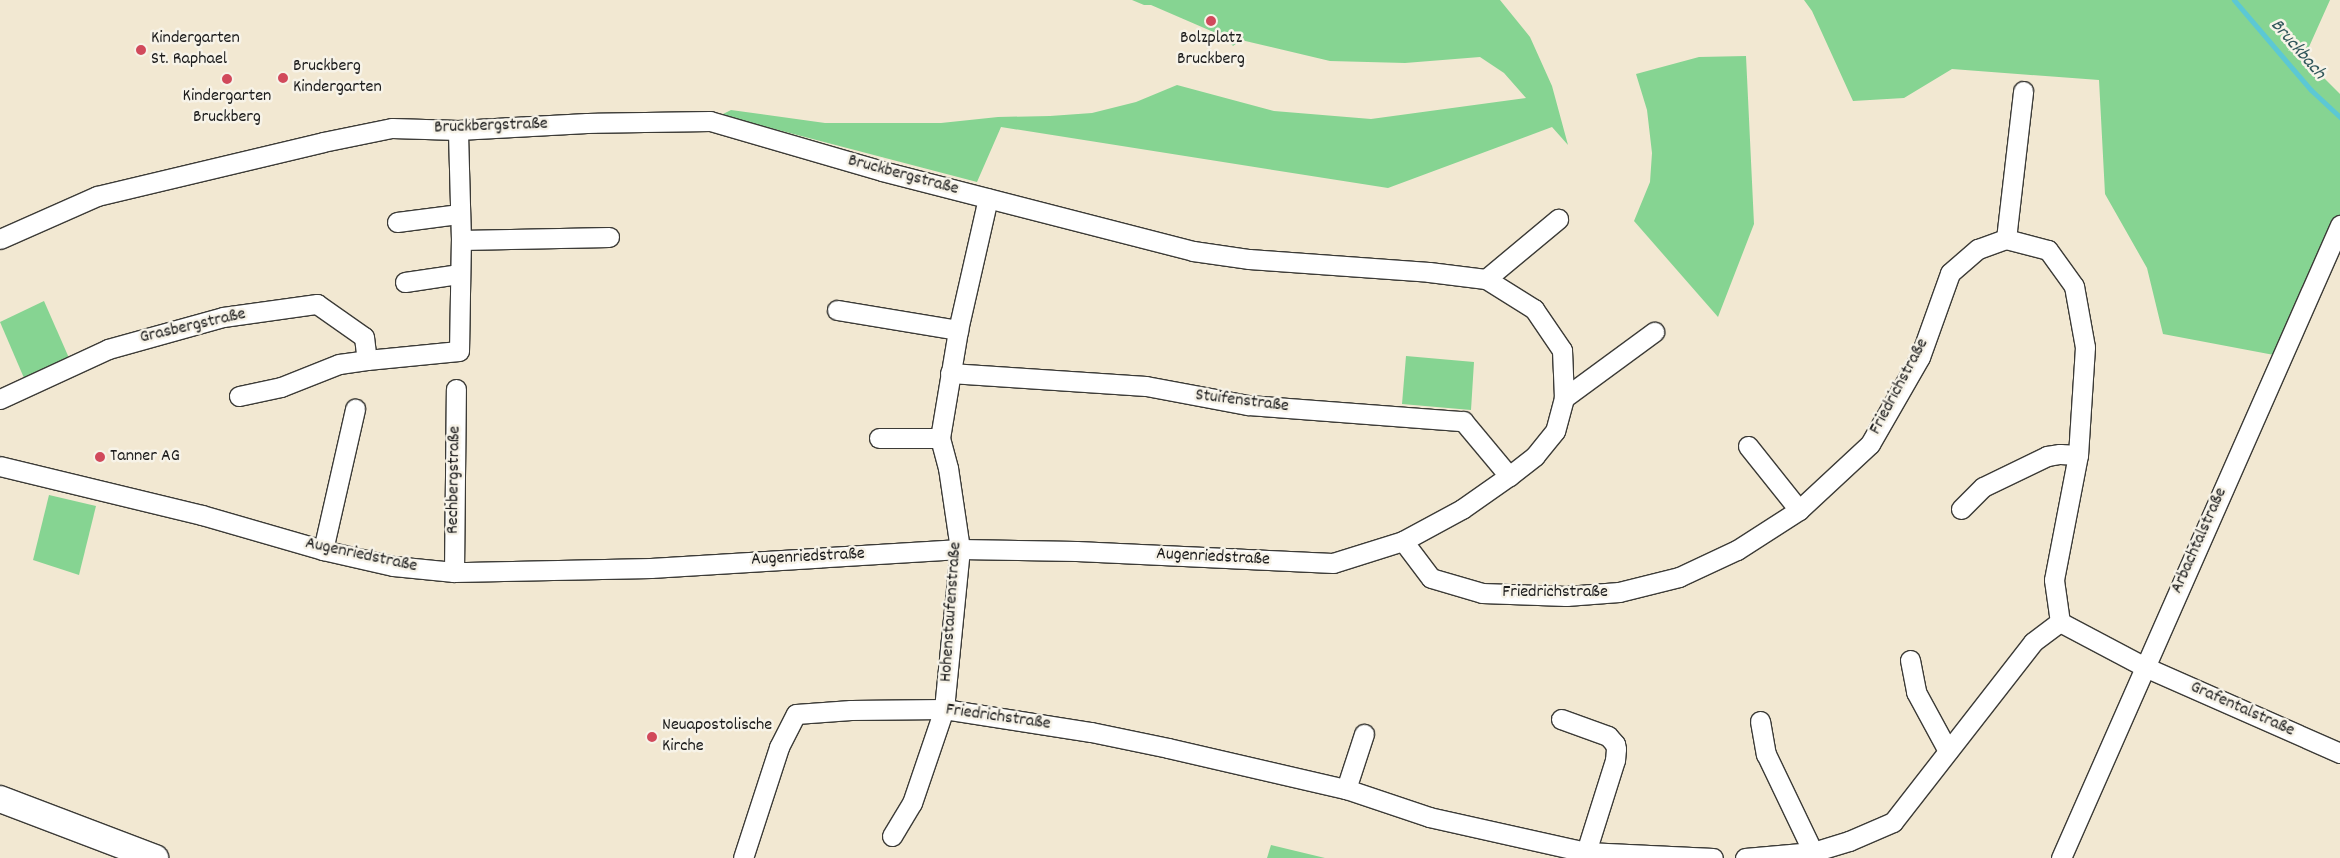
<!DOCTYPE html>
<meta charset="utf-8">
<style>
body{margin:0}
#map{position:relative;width:2340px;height:858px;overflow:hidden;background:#f2e8d2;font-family:Dekko,sans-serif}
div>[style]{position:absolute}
.green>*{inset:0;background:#86d492}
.stream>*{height:5px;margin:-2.5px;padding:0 2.5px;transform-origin:2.5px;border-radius:2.5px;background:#5cc8d4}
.roads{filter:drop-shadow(1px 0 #3c3b37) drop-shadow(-1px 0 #3c3b37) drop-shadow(0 1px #3c3b37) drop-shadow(0 -1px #3c3b37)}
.street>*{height:19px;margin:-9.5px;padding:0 9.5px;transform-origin:9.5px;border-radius:9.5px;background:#fff}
.secondary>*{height:26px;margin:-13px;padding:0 13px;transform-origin:13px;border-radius:13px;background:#fff}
.dots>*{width:14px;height:14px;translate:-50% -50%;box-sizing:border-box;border:2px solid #f7f3e8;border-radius:50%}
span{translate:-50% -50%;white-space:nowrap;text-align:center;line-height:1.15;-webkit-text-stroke:5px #f7f3e8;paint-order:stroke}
.poi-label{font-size:18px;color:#1c1c1c}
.left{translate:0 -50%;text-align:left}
.street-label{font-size:18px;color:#1c1c1c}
.water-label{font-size:19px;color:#32585c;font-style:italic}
</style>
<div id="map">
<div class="green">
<div style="clip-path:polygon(1132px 0,1500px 0,1530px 37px,1552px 86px,1568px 145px,1552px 127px,1388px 188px,1001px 127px,977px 182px,721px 115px,731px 110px,825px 123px,941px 123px,998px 117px,1050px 116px,1092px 113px,1136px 102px,1177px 85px,1274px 111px,1371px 119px,1526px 98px,1504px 73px,1480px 57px,1405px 63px,1330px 61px,1241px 40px,1233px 46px,1225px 37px,1151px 5px,1144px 5px)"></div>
<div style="clip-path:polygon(1804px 0,2330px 0,2304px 58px,2340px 94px,2340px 218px,2274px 355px,2163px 334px,2147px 268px,2105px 194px,2099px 80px,1952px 69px,1904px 98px,1853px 101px,1812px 11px)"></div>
<div style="clip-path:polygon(1746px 56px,1754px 224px,1718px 317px,1634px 221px,1650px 182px,1652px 153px,1647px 110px,1636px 74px,1699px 57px)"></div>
<div style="clip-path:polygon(44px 301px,69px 358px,24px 378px,0 322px)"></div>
<div style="clip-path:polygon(1406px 356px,1474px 362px,1471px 410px,1402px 404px)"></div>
<div style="clip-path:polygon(49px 495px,96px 506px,79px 575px,33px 560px)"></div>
<div style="clip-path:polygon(1271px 845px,1325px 858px,1267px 858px)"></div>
</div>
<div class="stream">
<div style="left:2234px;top:0;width:118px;rotate:49.5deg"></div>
<div style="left:2311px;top:90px;width:40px;rotate:43deg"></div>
</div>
<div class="roads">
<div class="street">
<div style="left:397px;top:222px;width:63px;rotate:-7.4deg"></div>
<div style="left:0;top:239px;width:106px;rotate:-23.9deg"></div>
<div style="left:97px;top:196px;width:232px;rotate:-13.4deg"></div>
<div style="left:323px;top:142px;width:70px;rotate:-11.5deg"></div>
<div style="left:392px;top:128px;width:66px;rotate:1.7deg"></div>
<div style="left:458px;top:130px;width:129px;rotate:-3.1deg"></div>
<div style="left:587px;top:123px;width:123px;rotate:-0.9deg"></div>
<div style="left:710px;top:121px;width:179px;rotate:16.2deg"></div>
<div style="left:882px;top:171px;width:321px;rotate:14.4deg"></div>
<div style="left:1193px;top:251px;width:57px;rotate:8.1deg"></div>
<div style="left:1249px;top:259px;width:180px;rotate:4.1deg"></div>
<div style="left:1429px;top:272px;width:57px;rotate:7deg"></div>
<div style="left:1486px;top:279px;width:57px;rotate:32deg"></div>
<div style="left:1534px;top:309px;width:50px;rotate:55.7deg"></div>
<div style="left:1562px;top:350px;width:48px;rotate:87.6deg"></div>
<div style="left:1564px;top:398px;width:34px;rotate:105deg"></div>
<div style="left:1555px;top:431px;width:32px;rotate:129deg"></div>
<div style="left:1535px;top:456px;width:33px;rotate:142deg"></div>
<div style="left:1509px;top:476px;width:57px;rotate:144.9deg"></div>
<div style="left:1462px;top:509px;width:67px;rotate:151.5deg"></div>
<div style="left:1403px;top:541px;width:73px;rotate:162.6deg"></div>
<div style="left:1333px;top:563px;width:257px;rotate:-177.3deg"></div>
<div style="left:1076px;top:551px;width:116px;rotate:-179deg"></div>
<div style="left:960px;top:549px;width:310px;rotate:176.5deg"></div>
<div style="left:651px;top:568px;width:197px;rotate:178.8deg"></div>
<div style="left:454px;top:572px;width:61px;rotate:-174.4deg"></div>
<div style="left:393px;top:566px;width:72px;rotate:-167.1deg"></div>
<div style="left:323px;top:550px;width:126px;rotate:-163.9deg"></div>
<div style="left:202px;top:515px;width:208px;rotate:-166.4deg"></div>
<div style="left:2006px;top:239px;width:149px;rotate:-83.4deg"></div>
<div style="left:461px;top:240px;width:148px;rotate:-1.2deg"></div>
<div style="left:1486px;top:279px;width:94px;rotate:-39.8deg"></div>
<div style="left:405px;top:282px;width:55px;rotate:-8.4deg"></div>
<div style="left:837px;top:310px;width:123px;rotate:9.4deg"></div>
<div style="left:950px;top:373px;width:196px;rotate:3.8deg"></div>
<div style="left:1146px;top:386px;width:104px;rotate:10.6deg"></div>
<div style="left:1248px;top:405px;width:216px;rotate:4.3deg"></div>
<div style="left:1463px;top:421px;width:72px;rotate:50.1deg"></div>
<div style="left:239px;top:396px;width:43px;rotate:-12.1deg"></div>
<div style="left:281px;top:387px;width:62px;rotate:-21.6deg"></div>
<div style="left:339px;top:364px;width:28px;rotate:-8deg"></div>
<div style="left:1564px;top:398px;width:112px;rotate:-36.3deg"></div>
<div style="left:0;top:399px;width:119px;rotate:-24.8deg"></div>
<div style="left:108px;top:349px;width:119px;rotate:-15.5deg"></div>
<div style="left:223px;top:317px;width:95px;rotate:-7.9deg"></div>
<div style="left:317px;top:304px;width:57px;rotate:35.1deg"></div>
<div style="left:364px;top:337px;width:23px;rotate:83deg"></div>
<div style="left:367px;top:360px;width:92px;rotate:-5.6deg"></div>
<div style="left:459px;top:351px;width:111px;rotate:-89deg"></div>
<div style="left:461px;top:240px;width:110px;rotate:-91.6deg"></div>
<div style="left:879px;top:438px;width:61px"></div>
<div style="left:1748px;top:446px;width:82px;rotate:51.4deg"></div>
<div style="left:1961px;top:509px;width:31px;rotate:-45deg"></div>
<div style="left:1983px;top:487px;width:71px;rotate:-25.8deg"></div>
<div style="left:2047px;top:456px;width:13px;rotate:-9deg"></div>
<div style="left:2060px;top:454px;width:18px;rotate:3deg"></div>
<div style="left:1403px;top:541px;width:46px;rotate:52.9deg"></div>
<div style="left:1431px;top:578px;width:53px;rotate:16.4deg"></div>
<div style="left:1482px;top:593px;width:84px;rotate:2deg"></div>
<div style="left:1566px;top:596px;width:53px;rotate:-4.3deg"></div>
<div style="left:1619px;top:592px;width:62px;rotate:-14deg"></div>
<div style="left:1679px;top:577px;width:64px;rotate:-25deg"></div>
<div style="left:1737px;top:550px;width:74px;rotate:-32.8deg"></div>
<div style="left:1799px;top:510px;width:97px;rotate:-42.9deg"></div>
<div style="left:1870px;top:444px;width:100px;rotate:-60.1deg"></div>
<div style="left:1920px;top:357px;width:89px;rotate:-70.3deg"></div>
<div style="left:1950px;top:273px;width:37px;rotate:-41deg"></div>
<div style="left:1978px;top:249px;width:30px;rotate:-20deg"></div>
<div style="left:2006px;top:239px;width:43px;rotate:14.7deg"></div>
<div style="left:2048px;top:250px;width:44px;rotate:54.2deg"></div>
<div style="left:2074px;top:286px;width:62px;rotate:79.8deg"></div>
<div style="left:2085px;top:347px;width:108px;rotate:93.7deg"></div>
<div style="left:2078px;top:455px;width:127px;rotate:100.9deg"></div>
<div style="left:2054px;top:580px;width:42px;rotate:81.9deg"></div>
<div style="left:323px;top:550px;width:145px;rotate:-77.2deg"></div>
<div style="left:454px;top:572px;width:183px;rotate:-89.4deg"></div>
<div style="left:1910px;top:660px;width:33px;rotate:79deg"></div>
<div style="left:1916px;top:692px;width:67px;rotate:61.5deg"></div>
<div style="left:1561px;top:719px;width:50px;rotate:19.9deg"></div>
<div style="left:1608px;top:736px;width:11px;rotate:49deg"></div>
<div style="left:1615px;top:744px;width:5px;rotate:79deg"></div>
<div style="left:1616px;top:749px;width:11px;rotate:95deg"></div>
<div style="left:1615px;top:760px;width:96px;rotate:107.5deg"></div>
<div style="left:1760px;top:721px;width:34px;rotate:80deg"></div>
<div style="left:1766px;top:754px;width:109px;rotate:64.4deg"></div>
<div style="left:1346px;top:789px;width:58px;rotate:-71.9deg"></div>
<div style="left:892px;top:836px;width:39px;rotate:-59deg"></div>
<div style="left:912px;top:803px;width:99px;rotate:-71.2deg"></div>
<div style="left:944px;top:709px;width:161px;rotate:-84.3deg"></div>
<div style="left:960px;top:549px;width:82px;rotate:-98.4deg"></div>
<div style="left:948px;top:468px;width:31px;rotate:-105deg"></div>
<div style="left:940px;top:438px;width:109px;rotate:-80.5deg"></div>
<div style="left:958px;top:330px;width:135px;rotate:-77.2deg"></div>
<div style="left:743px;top:858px;width:117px;rotate:-72deg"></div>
<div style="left:779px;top:747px;width:37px;rotate:-63deg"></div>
<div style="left:796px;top:714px;width:55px;rotate:-4.2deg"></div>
<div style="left:851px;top:710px;width:93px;rotate:-0.6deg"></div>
<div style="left:944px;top:709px;width:149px;rotate:8.9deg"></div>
<div style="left:1091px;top:732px;width:79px;rotate:11.7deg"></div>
<div style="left:1168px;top:748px;width:183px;rotate:13deg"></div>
<div style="left:1346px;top:789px;width:88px;rotate:18.6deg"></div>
<div style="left:1429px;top:817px;width:161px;rotate:12.6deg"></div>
<div style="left:1586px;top:852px;width:127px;rotate:2.7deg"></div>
<div style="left:1745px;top:858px;width:68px;rotate:-5deg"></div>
<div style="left:1813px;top:852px;width:38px;rotate:-17deg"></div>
<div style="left:1849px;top:841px;width:48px;rotate:-23.4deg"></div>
<div style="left:1893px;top:822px;width:228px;rotate:-52.1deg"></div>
<div style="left:2033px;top:642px;width:34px;rotate:-37deg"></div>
<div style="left:2060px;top:622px;width:96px;rotate:27.9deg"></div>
<div style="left:2145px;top:667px;width:213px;rotate:23.8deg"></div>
<div style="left:2061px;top:858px;width:692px;rotate:-66.21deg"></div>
</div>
<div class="secondary">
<div style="left:0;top:799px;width:166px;rotate:20.8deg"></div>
</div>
</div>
<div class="dots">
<div style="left:1211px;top:21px;background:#d1495b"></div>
<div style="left:141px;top:50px;background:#d1495b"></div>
<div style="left:283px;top:78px;background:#d1495b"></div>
<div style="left:227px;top:79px;background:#d1495b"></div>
<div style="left:100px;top:457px;background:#d1495b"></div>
<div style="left:652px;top:737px;background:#d1495b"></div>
</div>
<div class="poi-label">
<span class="left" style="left:151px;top:50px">Kindergarten<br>St. Raphael</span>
<span style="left:1211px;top:50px">Bolzplatz<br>Bruckberg</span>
<span class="left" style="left:293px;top:78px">Bruckberg<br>Kindergarten</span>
<span style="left:227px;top:108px">Kindergarten<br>Bruckberg</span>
<span class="left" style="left:110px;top:457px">Tanner AG</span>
<span class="left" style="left:662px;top:737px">Neuapostolische<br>Kirche</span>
</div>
<div class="street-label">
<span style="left:491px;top:127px;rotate:-2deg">Bruckbergstraße</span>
<span style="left:903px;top:176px;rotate:15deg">Bruckbergstraße</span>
<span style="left:193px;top:327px;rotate:-13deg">Grasbergstraße</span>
<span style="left:1900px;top:387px;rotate:-62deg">Friedrichstraße</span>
<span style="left:1242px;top:402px;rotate:7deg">Stuifenstraße</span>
<span style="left:455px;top:480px;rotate:-89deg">Rechbergstraße</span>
<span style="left:2200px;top:541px;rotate:-66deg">Arbachtalstraße</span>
<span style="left:361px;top:556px;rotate:12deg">Augenriedstraße</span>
<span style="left:808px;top:558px;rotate:-3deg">Augenriedstraße</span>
<span style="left:1213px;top:558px;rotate:3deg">Augenriedstraße</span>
<span style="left:1555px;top:593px">Friedrichstraße</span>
<span style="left:952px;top:612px;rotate:-86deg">Hohenstaufenstraße</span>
<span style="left:2242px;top:710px;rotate:24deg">Grafentalstraße</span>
<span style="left:998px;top:718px;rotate:8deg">Friedrichstraße</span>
</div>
<div class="water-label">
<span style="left:2297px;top:50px;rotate:49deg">Bruckbach</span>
</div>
</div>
